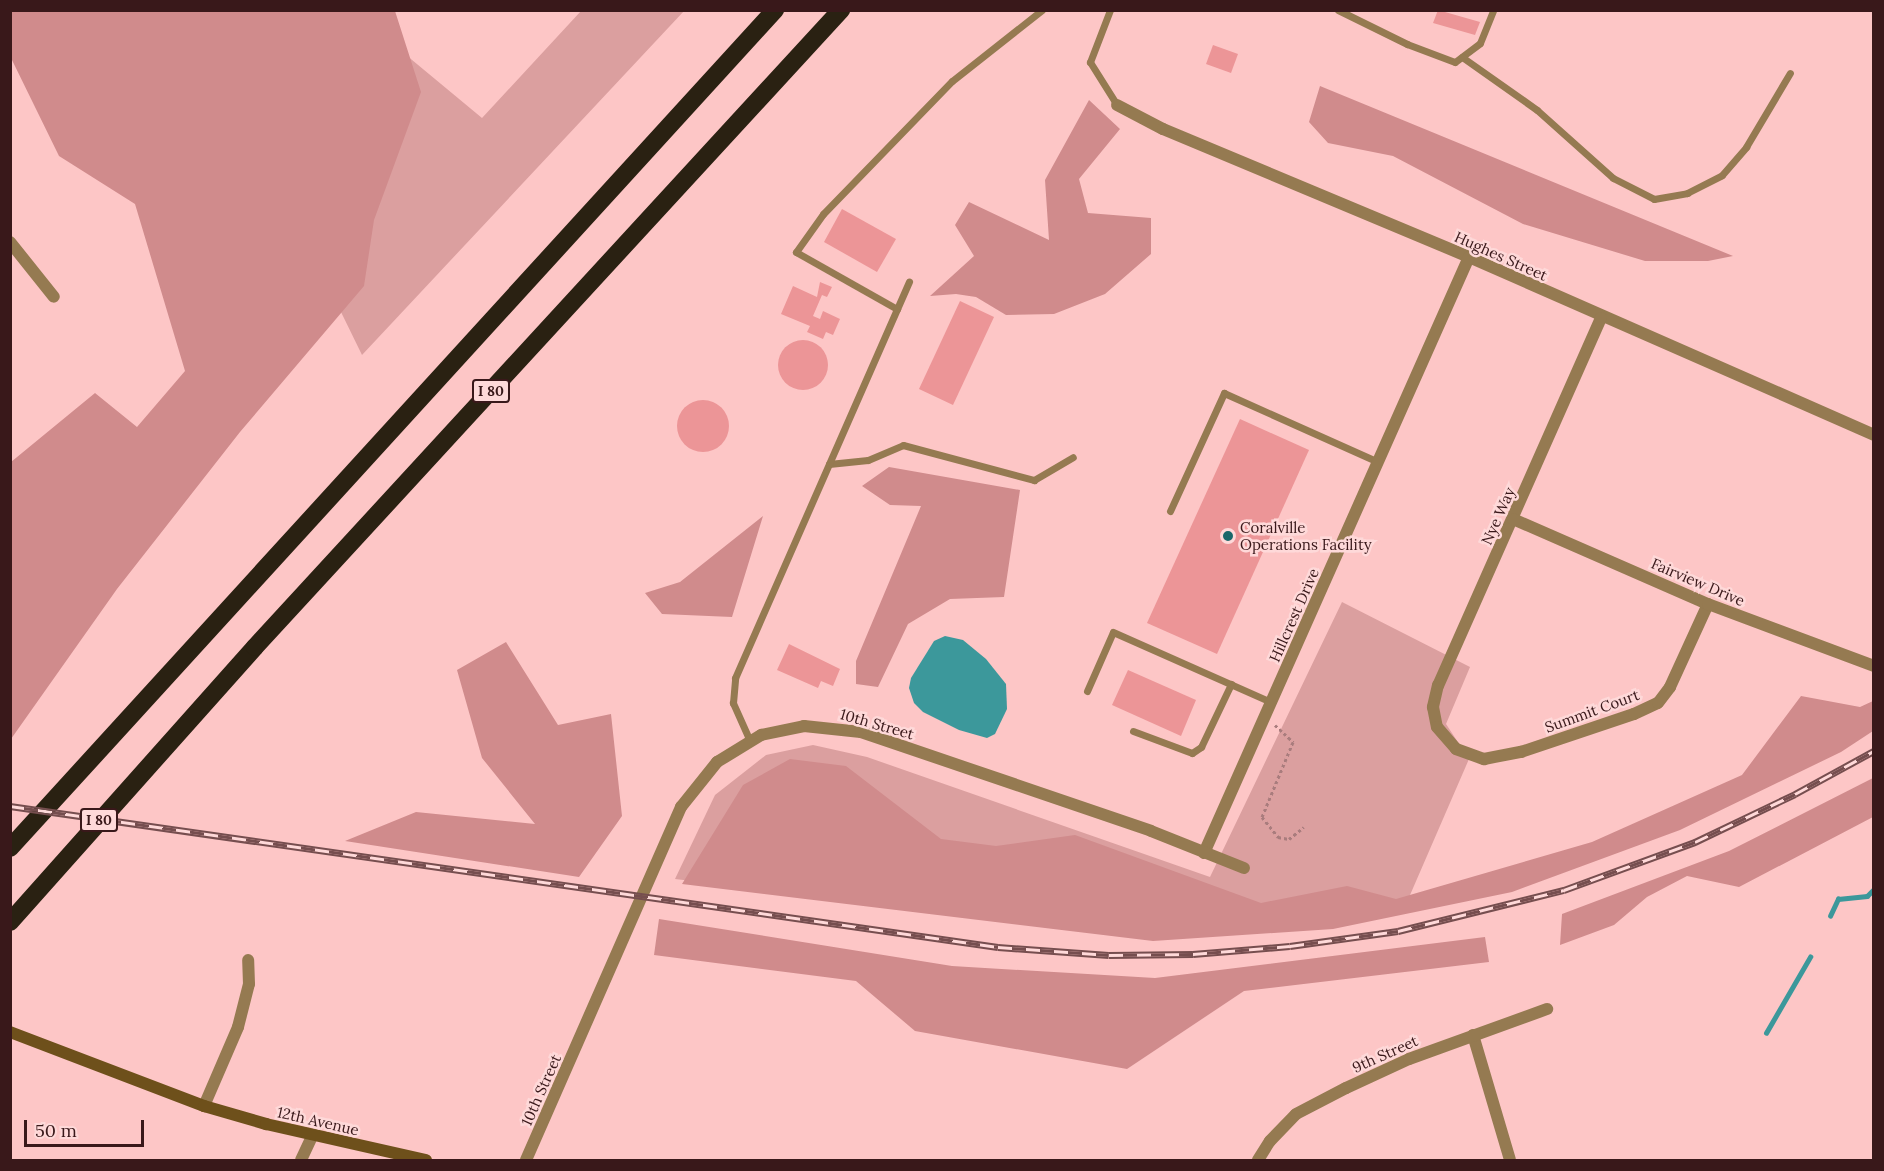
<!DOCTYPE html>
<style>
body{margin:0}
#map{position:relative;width:1884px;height:1171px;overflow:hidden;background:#fdc6c6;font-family:Lora,serif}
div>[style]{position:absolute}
.green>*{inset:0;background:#db9f9f}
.forest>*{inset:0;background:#d08b8c}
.water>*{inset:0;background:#3c989b}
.stream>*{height:4.5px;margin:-2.25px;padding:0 2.25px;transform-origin:2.25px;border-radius:2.25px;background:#3c989b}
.building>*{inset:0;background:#ec9597}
.round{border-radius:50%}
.path>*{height:3px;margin-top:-1.5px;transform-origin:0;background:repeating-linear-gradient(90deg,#a97c7d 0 3px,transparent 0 6px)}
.service>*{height:7px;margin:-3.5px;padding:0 3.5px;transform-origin:3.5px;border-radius:3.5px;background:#957a51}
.minor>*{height:12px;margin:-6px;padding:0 6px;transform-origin:6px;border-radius:6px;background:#957a51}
.secondary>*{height:12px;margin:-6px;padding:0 6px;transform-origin:6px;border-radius:6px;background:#6e501b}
.motorway>*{height:18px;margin:-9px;padding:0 9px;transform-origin:9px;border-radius:9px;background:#2a2112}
.rail>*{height:7px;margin-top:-3.5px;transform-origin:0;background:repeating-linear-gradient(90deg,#fed9d9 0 14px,#764e4f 0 28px);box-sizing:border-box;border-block:2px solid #764e4f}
.dots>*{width:16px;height:16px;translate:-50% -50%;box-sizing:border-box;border:3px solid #fed9d9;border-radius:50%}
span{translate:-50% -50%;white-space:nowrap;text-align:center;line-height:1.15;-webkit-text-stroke:5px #fed9d9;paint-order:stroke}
.shield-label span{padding:2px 4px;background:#fed9d9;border:2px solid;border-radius:4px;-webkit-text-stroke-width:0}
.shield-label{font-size:14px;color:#39181a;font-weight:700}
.street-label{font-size:15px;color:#39181a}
.poi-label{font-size:15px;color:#39181a}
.left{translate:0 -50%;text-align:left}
.frame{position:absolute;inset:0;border:12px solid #39181a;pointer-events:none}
.scale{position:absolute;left:24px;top:1120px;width:120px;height:27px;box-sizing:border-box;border:3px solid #39181a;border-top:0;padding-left:8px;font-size:18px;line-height:21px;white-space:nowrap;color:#39181a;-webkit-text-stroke:4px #fed9d9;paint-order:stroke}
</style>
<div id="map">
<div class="green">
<div style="clip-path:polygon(194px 11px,353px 11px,482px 118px,581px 11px,684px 11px,362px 355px)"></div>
<div style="clip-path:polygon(1342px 602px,1470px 667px,1446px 724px,1469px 759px,1407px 902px,1101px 929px,675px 879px,715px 795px,766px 755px,813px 745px,867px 757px,1210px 877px)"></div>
</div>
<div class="forest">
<div style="clip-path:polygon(11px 10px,395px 11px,421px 92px,374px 220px,364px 286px,240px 432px,117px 589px,11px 739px,11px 462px,95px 393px,137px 427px,185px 371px,135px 204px,59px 156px,11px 58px)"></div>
<div style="clip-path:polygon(1320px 86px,1733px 256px,1708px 261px,1645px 261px,1523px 224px,1393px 156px,1328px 143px,1309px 122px)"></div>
<div style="clip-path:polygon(1089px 100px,1120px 129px,1079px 179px,1088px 213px,1151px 218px,1151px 254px,1105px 294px,1054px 314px,1006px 315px,976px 297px,956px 294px,930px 296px,974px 256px,955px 225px,969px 202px,1049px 240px,1045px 180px)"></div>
<div style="clip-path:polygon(889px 467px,1020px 490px,1004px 597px,950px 599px,908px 624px,878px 687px,856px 684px,856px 661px,921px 506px,890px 505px,862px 486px)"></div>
<div style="clip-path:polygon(763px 516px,732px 617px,662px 614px,645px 593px,680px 582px)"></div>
<div style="clip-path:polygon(506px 642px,558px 725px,611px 714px,622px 816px,579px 877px,345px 841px,416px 812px,535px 824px,482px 758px,457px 670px)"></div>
<div style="clip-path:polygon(1801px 696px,1860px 707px,1873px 701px,1873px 731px,1841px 752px,1680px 830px,1512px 892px,1333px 929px,1153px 941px,682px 884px,743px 785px,790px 759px,846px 766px,941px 839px,996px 846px,1075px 835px,1261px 903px,1347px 886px,1396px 899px,1592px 842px,1742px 775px)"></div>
<div style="clip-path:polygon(1873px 778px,1873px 817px,1739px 887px,1687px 876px,1647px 897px,1614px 925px,1560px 945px,1562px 914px,1729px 851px)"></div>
<div style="clip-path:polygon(659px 919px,952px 966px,1155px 978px,1485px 937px,1489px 962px,1244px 991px,1127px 1069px,915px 1031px,856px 981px,654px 955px)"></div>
</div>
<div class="water">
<div style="clip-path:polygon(945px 636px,963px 640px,986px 659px,1006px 684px,1007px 709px,995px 734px,987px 738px,959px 730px,923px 712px,914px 703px,909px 688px,911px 678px,934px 641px)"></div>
</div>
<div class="stream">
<div style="left:1830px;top:916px;width:19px;rotate:-65deg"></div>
<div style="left:1838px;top:899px;width:29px;rotate:-6deg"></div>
<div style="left:1867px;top:896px;width:10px;rotate:-45deg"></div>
<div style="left:1766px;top:1033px;width:88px;rotate:-59.9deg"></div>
</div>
<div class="building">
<div style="clip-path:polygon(1438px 10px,1480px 22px,1475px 35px,1433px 23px)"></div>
<div style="clip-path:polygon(1213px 45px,1238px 54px,1231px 73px,1206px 64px)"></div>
<div style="clip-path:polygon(842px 209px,896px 239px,877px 272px,824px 242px)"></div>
<div style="clip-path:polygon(820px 282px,832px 287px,827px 297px,822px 295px,813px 316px,820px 319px,823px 311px,840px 319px,833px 335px,826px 332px,823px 339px,807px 332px,810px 326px,781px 314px,793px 286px,817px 297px)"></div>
<div style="clip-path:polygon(960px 301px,994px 317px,953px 405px,919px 389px)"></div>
<div class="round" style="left:778px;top:340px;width:50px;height:50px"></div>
<div class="round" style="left:677px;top:400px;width:52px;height:52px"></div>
<div style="clip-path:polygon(1240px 419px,1309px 450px,1217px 654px,1147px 623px)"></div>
<div style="clip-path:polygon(789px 644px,840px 669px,833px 686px,821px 681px,818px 688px,777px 670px)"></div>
<div style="clip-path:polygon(1128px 670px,1196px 700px,1181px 736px,1112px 705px)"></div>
</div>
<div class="path">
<div style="left:1275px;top:725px;width:25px;rotate:43deg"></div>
<div style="left:1293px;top:742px;width:81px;rotate:112.5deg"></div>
<div style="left:1262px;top:817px;width:26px;rotate:51deg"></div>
<div style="left:1278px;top:837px;width:11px;rotate:10deg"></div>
<div style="left:1289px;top:839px;width:19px;rotate:-39deg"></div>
</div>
<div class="service">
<div style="left:1110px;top:10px;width:56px;rotate:111deg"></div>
<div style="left:1090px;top:62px;width:51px;rotate:57.9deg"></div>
<div style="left:1338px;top:10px;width:77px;rotate:26.2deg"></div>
<div style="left:1407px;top:44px;width:51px;rotate:20.6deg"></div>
<div style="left:1455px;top:62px;width:31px;rotate:-37deg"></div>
<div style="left:1480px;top:43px;width:35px;rotate:-68deg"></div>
<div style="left:1462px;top:57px;width:92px;rotate:35.2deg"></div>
<div style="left:1537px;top:110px;width:102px;rotate:41.8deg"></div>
<div style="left:1613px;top:178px;width:46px;rotate:27.1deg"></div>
<div style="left:1654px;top:199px;width:34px;rotate:-10deg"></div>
<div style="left:1687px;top:193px;width:39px;rotate:-27deg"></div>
<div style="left:1722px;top:175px;width:37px;rotate:-49deg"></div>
<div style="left:1746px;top:147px;width:86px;rotate:-59.3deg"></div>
<div style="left:897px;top:309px;width:116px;rotate:-150.6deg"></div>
<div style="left:796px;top:252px;width:47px;rotate:-54.6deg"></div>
<div style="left:823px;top:214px;width:185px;rotate:-45.9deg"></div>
<div style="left:952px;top:81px;width:115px;rotate:-38.3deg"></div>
<div style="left:829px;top:464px;width:39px;rotate:-6deg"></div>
<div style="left:868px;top:460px;width:38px;rotate:-23deg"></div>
<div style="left:903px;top:445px;width:136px;rotate:15deg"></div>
<div style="left:1034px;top:480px;width:45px;rotate:-30.5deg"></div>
<div style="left:1170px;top:511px;width:130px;rotate:-65.4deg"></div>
<div style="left:1224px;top:393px;width:169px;rotate:24.1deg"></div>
<div style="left:1087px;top:691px;width:64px;rotate:-66.2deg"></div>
<div style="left:1113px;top:632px;width:173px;rotate:23.9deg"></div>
<div style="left:1133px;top:731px;width:63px;rotate:20.4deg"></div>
<div style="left:1192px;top:753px;width:11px;rotate:-34deg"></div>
<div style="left:1201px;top:747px;width:70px;rotate:-64.5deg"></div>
<div style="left:750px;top:741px;width:42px;rotate:-114.1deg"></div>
<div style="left:733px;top:703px;width:25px;rotate:-85deg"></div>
<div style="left:735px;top:678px;width:433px;rotate:-66.3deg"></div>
</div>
<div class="minor">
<div style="left:1117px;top:105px;width:52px;rotate:27.6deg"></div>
<div style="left:1163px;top:129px;width:332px;rotate:22.7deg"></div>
<div style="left:1469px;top:257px;width:442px;rotate:23.7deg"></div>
<div style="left:10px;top:242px;width:70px;rotate:51.3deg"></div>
<div style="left:1601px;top:318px;width:402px;rotate:113.9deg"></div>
<div style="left:1438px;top:685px;width:23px;rotate:103deg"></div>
<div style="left:1433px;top:707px;width:20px;rotate:79deg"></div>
<div style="left:1437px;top:727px;width:29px;rotate:49deg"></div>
<div style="left:1456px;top:749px;width:30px;rotate:20deg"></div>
<div style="left:1484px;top:759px;width:38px;rotate:-11deg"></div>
<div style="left:1521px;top:752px;width:119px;rotate:-18.6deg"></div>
<div style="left:1634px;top:714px;width:26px;rotate:-25deg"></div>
<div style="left:1658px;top:703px;width:20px;rotate:-53deg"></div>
<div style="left:1670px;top:687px;width:91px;rotate:-65.4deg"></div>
<div style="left:1513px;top:519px;width:213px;rotate:23.6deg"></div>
<div style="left:1708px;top:604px;width:177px;rotate:20.5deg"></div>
<div style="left:1204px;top:853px;width:652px;rotate:-66.03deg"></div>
<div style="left:1473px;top:1035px;width:130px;rotate:73.5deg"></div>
<div style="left:204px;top:1106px;width:86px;rotate:-66.7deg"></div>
<div style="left:238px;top:1027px;width:44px;rotate:-75.7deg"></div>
<div style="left:249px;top:984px;width:24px;rotate:-92deg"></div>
<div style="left:301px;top:1160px;width:26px;rotate:-65deg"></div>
<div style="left:526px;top:1160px;width:386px;rotate:-66.3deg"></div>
<div style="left:681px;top:807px;width:58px;rotate:-51.3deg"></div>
<div style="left:717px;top:762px;width:52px;rotate:-31.5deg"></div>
<div style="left:761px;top:735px;width:44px;rotate:-11.8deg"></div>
<div style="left:804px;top:726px;width:57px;rotate:6deg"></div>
<div style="left:861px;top:732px;width:306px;rotate:18.8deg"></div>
<div style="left:1151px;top:831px;width:100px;rotate:21.7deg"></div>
<div style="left:1258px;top:1160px;width:22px;rotate:-58deg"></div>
<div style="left:1270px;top:1141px;width:37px;rotate:-46deg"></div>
<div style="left:1296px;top:1114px;width:56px;rotate:-27.5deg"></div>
<div style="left:1346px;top:1088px;width:69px;rotate:-24.7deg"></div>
<div style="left:1409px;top:1059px;width:147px;rotate:-19.9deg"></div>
</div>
<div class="secondary">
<div style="left:10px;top:1032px;width:208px;rotate:20.9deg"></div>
<div style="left:204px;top:1106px;width:65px;rotate:16.2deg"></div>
<div style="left:266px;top:1124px;width:164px;rotate:12.7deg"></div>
</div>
<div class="motorway">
<div style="left:10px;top:848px;width:1135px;rotate:-47.61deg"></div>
<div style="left:10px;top:922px;width:368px;rotate:-48.3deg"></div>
<div style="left:255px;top:647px;width:866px;rotate:-47.39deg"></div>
</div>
<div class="rail">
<div style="left:10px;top:806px;width:998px;rotate:8.12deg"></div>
<div style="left:998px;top:947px;width:111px;rotate:4.1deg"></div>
<div style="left:1109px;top:955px;width:84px;rotate:-0.7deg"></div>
<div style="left:1193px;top:954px;width:97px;rotate:-4.7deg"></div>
<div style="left:1290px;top:946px;width:109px;rotate:-7.9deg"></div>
<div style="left:1398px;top:931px;width:171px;rotate:-13.9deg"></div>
<div style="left:1564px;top:890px;width:140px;rotate:-20.1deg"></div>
<div style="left:1695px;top:842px;width:111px;rotate:-25.6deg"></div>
<div style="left:1795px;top:794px;width:90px;rotate:-28.6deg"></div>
</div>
<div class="dots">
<div style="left:1228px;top:536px;background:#19676a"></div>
</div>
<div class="shield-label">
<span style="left:491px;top:391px">I 80</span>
<span style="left:99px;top:820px">I 80</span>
</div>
<div class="street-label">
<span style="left:1501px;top:256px;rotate:24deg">Hughes Street</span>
<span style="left:1498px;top:516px;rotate:-66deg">Nye Way</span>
<span style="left:1698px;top:582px;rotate:23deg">Fairview Drive</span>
<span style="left:1294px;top:615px;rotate:-66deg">Hillcrest Drive</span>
<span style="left:1592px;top:711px;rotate:-20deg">Summit Court</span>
<span style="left:877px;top:724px;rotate:16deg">10th Street</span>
<span style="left:1385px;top:1054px;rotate:-24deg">9th Street</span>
<span style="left:541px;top:1090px;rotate:-66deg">10th Street</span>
<span style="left:318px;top:1121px;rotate:13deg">12th Avenue</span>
</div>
<div class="poi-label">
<span class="left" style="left:1240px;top:536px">Coralville<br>Operations Facility</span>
</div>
<div class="frame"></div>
<div class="scale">50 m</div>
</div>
